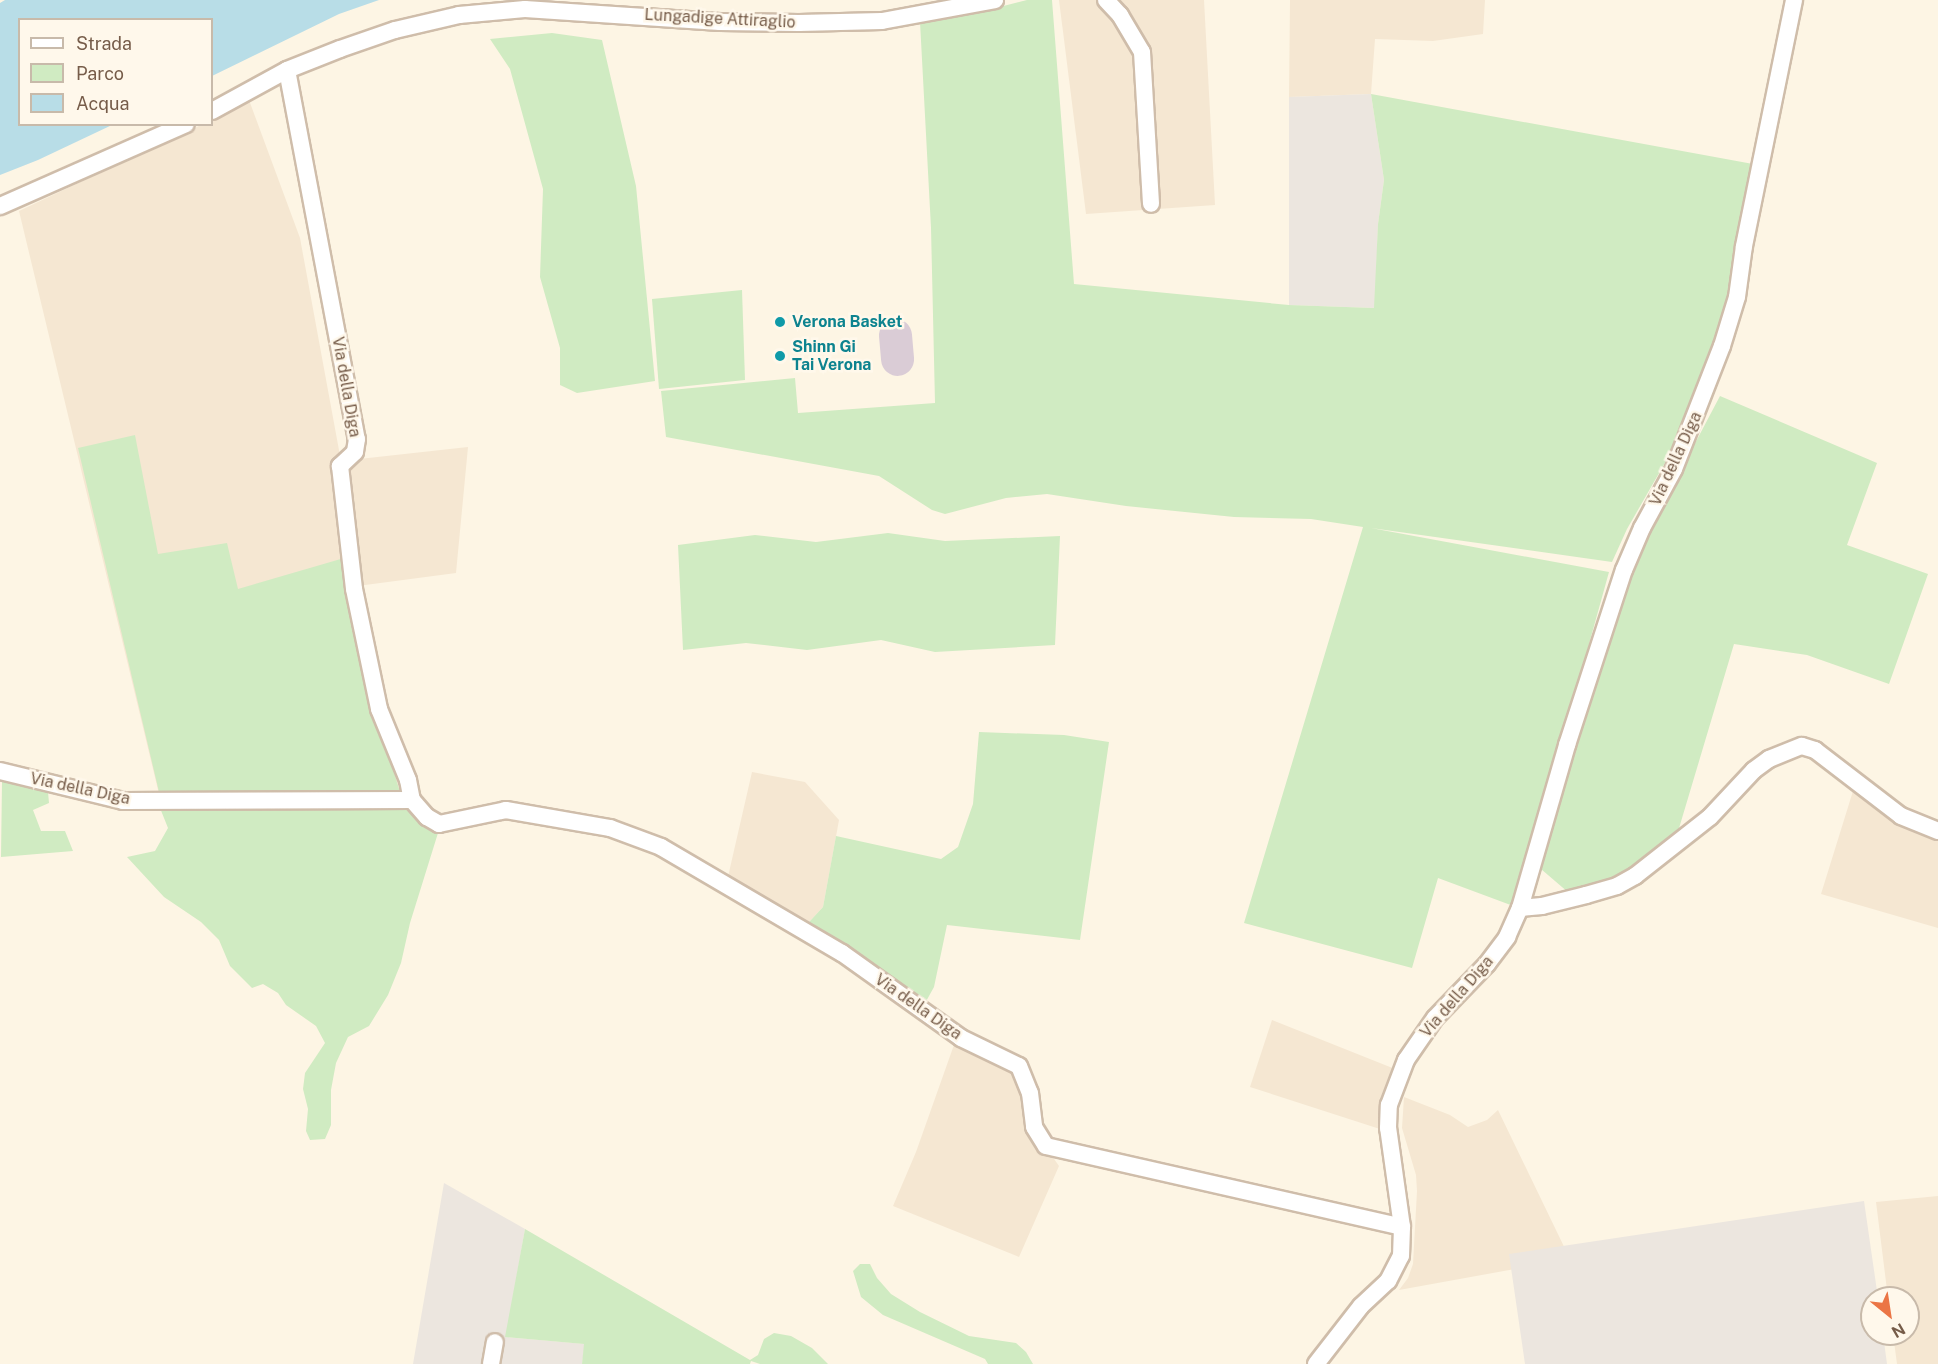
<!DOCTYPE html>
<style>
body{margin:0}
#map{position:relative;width:1938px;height:1364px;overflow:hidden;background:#fdf5e4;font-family:"Public Sans",sans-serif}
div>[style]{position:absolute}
.residential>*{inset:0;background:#f5e7d2}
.industrial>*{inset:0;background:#ece6df}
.green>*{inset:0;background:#d0ebc2}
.water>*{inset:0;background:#b8dde7}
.taxiway>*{height:33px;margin:-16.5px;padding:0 16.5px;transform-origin:16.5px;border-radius:16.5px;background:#daccd6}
.roads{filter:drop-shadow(2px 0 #cfbdaa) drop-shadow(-2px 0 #cfbdaa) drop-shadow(0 2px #cfbdaa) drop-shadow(0 -2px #cfbdaa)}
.minor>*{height:16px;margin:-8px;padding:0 8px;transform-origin:8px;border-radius:8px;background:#fff}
.dots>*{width:16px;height:16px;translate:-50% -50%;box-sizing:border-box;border:3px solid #fff8eb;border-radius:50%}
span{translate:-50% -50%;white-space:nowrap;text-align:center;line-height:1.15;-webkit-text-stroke:5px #fff8eb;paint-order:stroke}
.street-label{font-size:16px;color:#765c49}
.culture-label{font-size:16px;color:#0d838f;font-weight:700}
.left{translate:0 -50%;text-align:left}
.legend{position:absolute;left:18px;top:18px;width:195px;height:108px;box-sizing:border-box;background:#fff8eb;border:2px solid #c8baaa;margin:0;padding:8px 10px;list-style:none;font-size:18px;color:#765c49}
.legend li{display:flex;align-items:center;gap:12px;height:30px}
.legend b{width:30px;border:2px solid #c8baaa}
.north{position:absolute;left:1860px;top:1286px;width:60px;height:60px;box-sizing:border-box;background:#fff8eb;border:2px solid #c8baaa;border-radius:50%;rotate:150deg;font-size:16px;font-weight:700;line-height:24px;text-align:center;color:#765c49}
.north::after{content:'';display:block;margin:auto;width:21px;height:27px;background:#eb7545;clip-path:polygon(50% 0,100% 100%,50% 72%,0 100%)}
</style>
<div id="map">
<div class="residential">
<div style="clip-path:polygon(1059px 0,1204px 0,1215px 205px,1086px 214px)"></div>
<div style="clip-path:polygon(1290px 0,1485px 0,1483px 34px,1433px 41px,1375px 39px,1371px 94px,1289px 97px)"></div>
<div style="clip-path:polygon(249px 100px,300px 238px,341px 461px,468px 447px,456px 573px,350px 587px,373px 702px,402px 797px,159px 794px,19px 211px,201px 125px,212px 124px,212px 119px)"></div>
<div style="clip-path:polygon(752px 772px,805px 782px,839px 820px,823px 907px,798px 934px,727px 881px)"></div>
<div style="clip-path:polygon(1853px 791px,1913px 829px,1938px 838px,1938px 928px,1821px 894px)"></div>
<div style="clip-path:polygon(1272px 1020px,1395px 1069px,1383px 1130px,1250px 1087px)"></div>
<div style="clip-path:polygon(955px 1042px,1015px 1069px,1033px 1129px,1059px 1166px,1019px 1257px,893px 1206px,916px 1152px)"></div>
<div style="clip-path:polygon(1404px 1097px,1450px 1115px,1468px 1127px,1487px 1120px,1498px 1110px,1570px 1259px,1399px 1290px,1408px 1278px,1413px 1264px,1417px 1191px,1416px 1175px,1402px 1128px)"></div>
<div style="clip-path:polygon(1938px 1196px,1938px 1364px,1897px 1364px,1893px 1334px,1908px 1334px,1908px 1298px,1888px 1298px,1876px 1202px)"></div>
</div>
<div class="industrial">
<div style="clip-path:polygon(1371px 94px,1384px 180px,1378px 224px,1375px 308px,1289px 305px,1289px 97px)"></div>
<div style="clip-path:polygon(444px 1183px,525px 1229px,506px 1337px,585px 1344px,582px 1364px,413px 1364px)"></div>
<div style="clip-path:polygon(1864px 1201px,1878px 1298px,1872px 1298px,1872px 1334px,1883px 1334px,1887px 1364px,1525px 1364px,1509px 1254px)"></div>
</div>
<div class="green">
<div style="clip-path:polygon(1027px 0,1052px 0,1074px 284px,1289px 305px,1374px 308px,1378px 224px,1384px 180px,1371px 94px,1753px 164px,1730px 296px,1722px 320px,1670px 454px,1627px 529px,1612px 562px,1371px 528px,1609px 572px,1516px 907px,1438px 878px,1412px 968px,1244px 923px,1363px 527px,1311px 519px,1234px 517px,1126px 506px,1047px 494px,1006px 498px,945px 514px,932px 510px,879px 476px,666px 437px,661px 391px,795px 378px,798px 413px,935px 403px,931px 228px,920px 22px,980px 12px)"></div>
<div style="clip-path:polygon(552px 33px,602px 40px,636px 186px,655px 381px,577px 393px,560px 385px,560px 348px,540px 277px,543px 189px,510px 69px,490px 39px)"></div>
<div style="clip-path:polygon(742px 290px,745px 380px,659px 389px,652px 299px)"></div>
<div style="clip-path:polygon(1720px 396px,1877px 463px,1847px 545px,1928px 574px,1889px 684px,1807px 655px,1734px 644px,1677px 835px,1632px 873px,1569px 893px,1541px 869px,1626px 574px)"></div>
<div style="clip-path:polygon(135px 435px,158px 554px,227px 543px,238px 589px,351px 556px,372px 701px,400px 792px,159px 792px,78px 448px)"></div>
<div style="clip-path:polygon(888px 533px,945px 541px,1060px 536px,1055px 645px,935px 652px,881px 640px,807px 650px,746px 643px,683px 650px,678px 545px,755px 535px,816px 542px)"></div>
<div style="clip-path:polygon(979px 732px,1064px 735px,1109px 742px,1080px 940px,947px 925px,934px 987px,919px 1014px,798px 934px,823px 907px,836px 836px,941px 859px,958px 847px,973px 804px)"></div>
<div style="clip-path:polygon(2px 781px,48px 792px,49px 803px,33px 810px,41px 831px,65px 831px,73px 851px,1px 857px)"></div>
<div style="clip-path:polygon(158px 803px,413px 805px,438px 833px,410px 923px,401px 963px,388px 995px,369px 1026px,348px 1037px,336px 1063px,331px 1090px,331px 1125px,325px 1139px,310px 1140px,306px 1131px,308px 1109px,303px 1089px,305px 1073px,325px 1043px,316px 1026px,286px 1005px,278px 993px,263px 984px,252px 988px,230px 966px,219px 940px,201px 922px,164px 897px,127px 857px,155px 851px,168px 828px)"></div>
<div style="clip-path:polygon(525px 1229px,750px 1360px,758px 1355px,764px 1339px,774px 1333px,791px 1336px,812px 1348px,828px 1364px,760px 1364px,751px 1361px,750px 1364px,582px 1364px,584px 1344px,505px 1337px)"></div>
<div style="clip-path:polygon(860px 1264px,870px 1264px,877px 1278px,891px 1294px,920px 1312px,969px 1336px,1016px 1343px,1026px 1352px,1033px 1364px,988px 1364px,985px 1359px,883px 1315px,861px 1297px,853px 1271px)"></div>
</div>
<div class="water">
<div style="clip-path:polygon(5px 0,379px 0,339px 14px,212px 76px,212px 20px,20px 20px,20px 124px,112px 125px,38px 160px,0 175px,0 3px)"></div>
</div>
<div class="taxiway">
<div style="left:895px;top:335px;width:24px;rotate:85deg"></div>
</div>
<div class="roads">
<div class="minor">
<div style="left:1106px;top:0;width:21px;rotate:47deg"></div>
<div style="left:1120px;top:15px;width:43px;rotate:59.3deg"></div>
<div style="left:1142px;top:52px;width:152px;rotate:86.6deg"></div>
<div style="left:287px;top:70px;width:376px;rotate:79.3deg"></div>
<div style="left:357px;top:439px;width:13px;rotate:99deg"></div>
<div style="left:355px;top:452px;width:21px;rotate:137deg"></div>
<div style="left:340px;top:466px;width:124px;rotate:83.5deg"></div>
<div style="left:354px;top:589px;width:123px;rotate:78.2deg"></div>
<div style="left:379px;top:709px;width:77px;rotate:67.8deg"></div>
<div style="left:408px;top:780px;width:20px;rotate:79deg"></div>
<div style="left:212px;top:111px;width:85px;rotate:-28.7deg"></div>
<div style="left:287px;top:70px;width:57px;rotate:-21.6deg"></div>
<div style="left:340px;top:49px;width:58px;rotate:-19.1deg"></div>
<div style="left:395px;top:30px;width:66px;rotate:-13.2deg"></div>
<div style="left:459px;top:15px;width:66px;rotate:-5.2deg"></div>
<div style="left:525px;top:9px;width:195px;rotate:3.8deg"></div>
<div style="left:720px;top:22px;width:79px;rotate:0.7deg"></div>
<div style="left:799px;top:23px;width:83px;rotate:-1.4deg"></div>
<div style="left:882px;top:21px;width:115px;rotate:-10.5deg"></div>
<div style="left:0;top:206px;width:203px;rotate:-23.8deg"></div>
<div style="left:0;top:771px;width:127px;rotate:13.7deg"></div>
<div style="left:123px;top:801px;width:289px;rotate:-0.2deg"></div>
<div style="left:412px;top:800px;width:23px;rotate:49deg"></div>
<div style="left:427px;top:817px;width:14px;rotate:30deg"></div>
<div style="left:439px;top:824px;width:68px;rotate:-11.8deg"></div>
<div style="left:506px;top:810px;width:106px;rotate:9.8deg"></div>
<div style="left:610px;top:828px;width:54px;rotate:20.4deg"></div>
<div style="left:661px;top:847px;width:210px;rotate:30.4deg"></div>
<div style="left:842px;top:953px;width:146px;rotate:35.5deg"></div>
<div style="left:961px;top:1038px;width:64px;rotate:25.8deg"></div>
<div style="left:1019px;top:1066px;width:29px;rotate:68deg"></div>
<div style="left:1030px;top:1093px;width:34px;rotate:83deg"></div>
<div style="left:1034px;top:1127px;width:22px;rotate:58deg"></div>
<div style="left:1046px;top:1146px;width:365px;rotate:12.8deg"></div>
<div style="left:1520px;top:908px;width:22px;rotate:-5deg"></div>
<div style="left:1542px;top:906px;width:45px;rotate:-14deg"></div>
<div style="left:1586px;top:895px;width:32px;rotate:-16deg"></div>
<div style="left:1617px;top:886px;width:21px;rotate:-29deg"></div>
<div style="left:1635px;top:876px;width:95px;rotate:-38.2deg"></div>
<div style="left:1710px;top:817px;width:64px;rotate:-46.9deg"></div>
<div style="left:1754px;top:770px;width:19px;rotate:-36deg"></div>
<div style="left:1769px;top:759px;width:35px;rotate:-22deg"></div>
<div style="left:1802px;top:746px;width:14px;rotate:17deg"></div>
<div style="left:1815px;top:750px;width:108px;rotate:37.5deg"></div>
<div style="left:1901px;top:816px;width:40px;rotate:22deg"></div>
<div style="left:491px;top:1364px;width:22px;rotate:-80deg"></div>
<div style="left:1316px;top:1364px;width:73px;rotate:-52.2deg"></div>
<div style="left:1361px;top:1306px;width:37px;rotate:-43deg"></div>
<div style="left:1388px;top:1281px;width:28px;rotate:-63deg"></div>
<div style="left:1401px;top:1256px;width:29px;rotate:-88deg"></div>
<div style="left:1402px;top:1227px;width:100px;rotate:-98deg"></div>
<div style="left:1388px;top:1128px;width:23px;rotate:-88deg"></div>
<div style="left:1389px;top:1105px;width:48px;rotate:-69.3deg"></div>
<div style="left:1406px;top:1060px;width:51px;rotate:-55.4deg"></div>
<div style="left:1435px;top:1018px;width:75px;rotate:-46.1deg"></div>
<div style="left:1487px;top:964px;width:34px;rotate:-53deg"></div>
<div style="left:1507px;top:937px;width:32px;rotate:-66deg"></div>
<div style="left:1520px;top:908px;width:170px;rotate:-73.9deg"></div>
<div style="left:1567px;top:745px;width:184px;rotate:-72deg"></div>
<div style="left:1624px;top:570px;width:46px;rotate:-66.8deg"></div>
<div style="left:1642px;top:528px;width:67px;rotate:-61.5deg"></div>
<div style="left:1674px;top:469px;width:132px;rotate:-68.7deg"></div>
<div style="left:1722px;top:346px;width:51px;rotate:-73deg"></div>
<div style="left:1737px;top:297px;width:51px;rotate:-82.2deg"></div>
<div style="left:1744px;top:246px;width:251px;rotate:-78.5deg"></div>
</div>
</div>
<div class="dots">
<div style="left:780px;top:322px;background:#0f9aa8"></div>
<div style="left:780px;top:356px;background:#0f9aa8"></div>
</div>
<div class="street-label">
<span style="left:720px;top:19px;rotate:3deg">Lungadige Attiraglio</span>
<span style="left:346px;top:387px;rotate:80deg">Via della Diga</span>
<span style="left:1676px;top:459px;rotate:-65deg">Via della Diga</span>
<span style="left:80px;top:789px;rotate:12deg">Via della Diga</span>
<span style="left:1457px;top:997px;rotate:-49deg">Via della Diga</span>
<span style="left:918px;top:1007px;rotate:35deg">Via della Diga</span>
</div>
<div class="culture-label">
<span class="left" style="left:792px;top:322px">Verona Basket</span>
<span class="left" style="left:792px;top:356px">Shinn Gi<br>Tai Verona</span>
</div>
<ul class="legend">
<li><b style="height:8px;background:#fff"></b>Strada</li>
<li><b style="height:16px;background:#d0ebc2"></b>Parco</li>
<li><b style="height:16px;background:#b8dde7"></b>Acqua</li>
</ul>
<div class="north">N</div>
</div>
